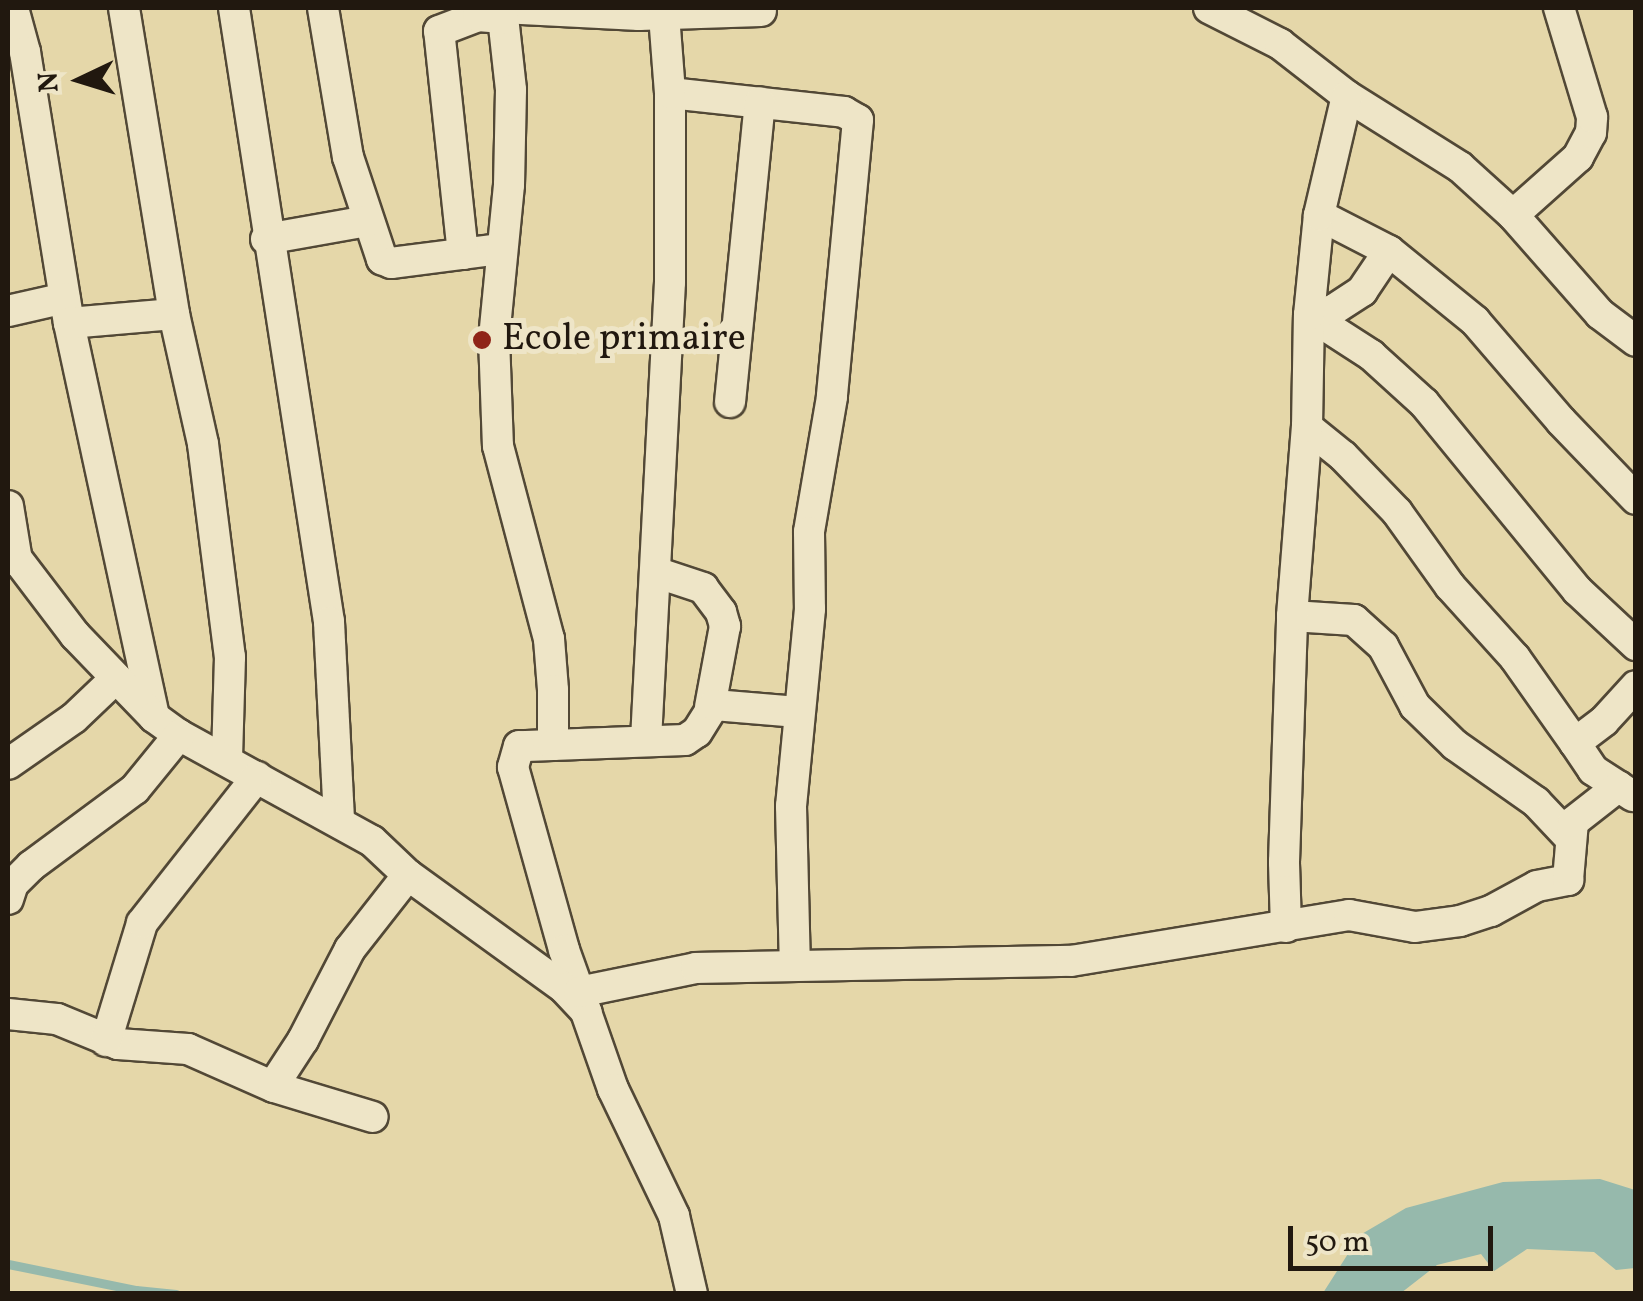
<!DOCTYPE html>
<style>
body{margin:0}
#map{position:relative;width:1643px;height:1301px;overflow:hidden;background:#e5d7a9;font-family:Vollkorn,serif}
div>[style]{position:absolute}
.water>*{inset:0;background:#96b9ac}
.stream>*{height:9px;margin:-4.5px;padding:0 4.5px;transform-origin:4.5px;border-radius:4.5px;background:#96b9ac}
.roads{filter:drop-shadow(2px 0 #524836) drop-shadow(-2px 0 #524836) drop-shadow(0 2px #524836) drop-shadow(0 -2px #524836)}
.minor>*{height:30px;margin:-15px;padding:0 15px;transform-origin:15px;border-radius:15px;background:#eee5c7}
.dots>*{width:28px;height:28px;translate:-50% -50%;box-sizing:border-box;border:5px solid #eee5c7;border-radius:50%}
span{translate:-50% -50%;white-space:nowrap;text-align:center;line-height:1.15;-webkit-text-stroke:10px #eee5c7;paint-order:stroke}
.poi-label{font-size:38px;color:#21180f}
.left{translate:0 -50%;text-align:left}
.frame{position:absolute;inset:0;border:10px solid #21180f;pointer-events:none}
.north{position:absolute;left:30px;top:30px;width:100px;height:100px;-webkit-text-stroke:8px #eee5c7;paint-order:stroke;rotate:266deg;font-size:28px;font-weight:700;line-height:40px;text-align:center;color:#21180f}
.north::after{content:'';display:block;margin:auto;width:35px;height:45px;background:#21180f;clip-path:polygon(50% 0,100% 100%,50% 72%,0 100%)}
.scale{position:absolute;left:1288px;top:1226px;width:205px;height:45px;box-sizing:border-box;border:5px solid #21180f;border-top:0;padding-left:12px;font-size:30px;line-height:35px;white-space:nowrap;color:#21180f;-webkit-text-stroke:8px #eee5c7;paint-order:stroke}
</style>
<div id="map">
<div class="water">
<div style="clip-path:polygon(1600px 1179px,1635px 1190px,1635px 1268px,1616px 1270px,1594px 1252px,1527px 1249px,1494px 1271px,1481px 1254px,1437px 1265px,1401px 1293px,1323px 1293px,1360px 1235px,1406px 1208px,1503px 1182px)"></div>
</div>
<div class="stream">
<div style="left:8px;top:1264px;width:131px;rotate:11.5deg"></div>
<div style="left:136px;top:1290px;width:40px;rotate:5.7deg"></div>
</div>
<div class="roads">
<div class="minor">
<div style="left:13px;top:8px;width:46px;rotate:74.7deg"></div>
<div style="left:25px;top:52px;width:275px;rotate:80.8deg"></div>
<div style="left:69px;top:323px;width:403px;rotate:77.8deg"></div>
<div style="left:124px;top:8px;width:310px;rotate:80.7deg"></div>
<div style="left:174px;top:314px;width:133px;rotate:77.4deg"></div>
<div style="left:203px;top:444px;width:215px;rotate:82.8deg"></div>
<div style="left:230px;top:657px;width:103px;rotate:91.7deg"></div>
<div style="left:234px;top:8px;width:621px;rotate:81.2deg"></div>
<div style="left:329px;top:622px;width:197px;rotate:87.1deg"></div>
<div style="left:323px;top:8px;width:151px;rotate:80.5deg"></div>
<div style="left:348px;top:157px;width:108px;rotate:71.6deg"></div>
<div style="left:382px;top:259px;width:10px;rotate:24deg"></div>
<div style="left:391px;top:263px;width:111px;rotate:-7.3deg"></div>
<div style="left:502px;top:8px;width:82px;rotate:83.7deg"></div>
<div style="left:511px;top:90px;width:95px;rotate:91.2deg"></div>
<div style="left:509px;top:185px;width:154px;rotate:95.6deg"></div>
<div style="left:494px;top:338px;width:108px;rotate:87.9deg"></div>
<div style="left:498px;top:446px;width:200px;rotate:75.2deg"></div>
<div style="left:549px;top:639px;width:51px;rotate:85.5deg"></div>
<div style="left:553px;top:690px;width:55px;rotate:90deg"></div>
<div style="left:553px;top:745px;width:34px;rotate:178deg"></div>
<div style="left:519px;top:746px;width:22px;rotate:106deg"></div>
<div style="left:513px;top:767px;width:190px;rotate:74.4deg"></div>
<div style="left:564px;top:950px;width:65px;rotate:70.2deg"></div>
<div style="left:502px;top:8px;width:137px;rotate:2.9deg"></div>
<div style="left:639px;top:15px;width:122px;rotate:-1.9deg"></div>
<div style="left:1209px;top:8px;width:80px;rotate:26.9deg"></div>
<div style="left:1280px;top:44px;width:85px;rotate:37.8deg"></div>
<div style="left:1347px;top:96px;width:133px;rotate:32.1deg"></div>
<div style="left:1460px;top:167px;width:72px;rotate:42.2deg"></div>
<div style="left:1513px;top:215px;width:132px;rotate:48.7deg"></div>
<div style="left:1600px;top:314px;width:45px;rotate:36.9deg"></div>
<div style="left:670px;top:93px;width:175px;rotate:6.2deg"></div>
<div style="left:844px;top:112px;width:16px;rotate:30deg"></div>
<div style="left:858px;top:120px;width:278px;rotate:95.4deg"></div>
<div style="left:832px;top:397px;width:137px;rotate:99.7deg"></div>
<div style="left:809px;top:532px;width:77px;rotate:89.3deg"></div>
<div style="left:810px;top:609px;width:198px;rotate:95.5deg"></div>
<div style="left:791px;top:806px;width:159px;rotate:88.6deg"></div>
<div style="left:1319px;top:215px;width:79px;rotate:27.2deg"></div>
<div style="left:1389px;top:251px;width:111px;rotate:39.1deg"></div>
<div style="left:1475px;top:321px;width:132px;rotate:49.3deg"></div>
<div style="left:1561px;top:421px;width:108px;rotate:46.1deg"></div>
<div style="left:1513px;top:215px;width:87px;rotate:-41.7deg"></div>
<div style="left:1578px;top:157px;width:27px;rotate:-62deg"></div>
<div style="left:1591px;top:133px;width:16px;rotate:-86deg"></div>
<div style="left:1592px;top:117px;width:114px;rotate:-106.8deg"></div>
<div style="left:266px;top:239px;width:103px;rotate:-10.1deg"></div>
<div style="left:463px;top:254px;width:224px;rotate:-96.1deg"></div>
<div style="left:439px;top:31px;width:42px;rotate:-21deg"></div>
<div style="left:478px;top:16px;width:25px;rotate:5deg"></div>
<div style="left:8px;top:311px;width:58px;rotate:-12.8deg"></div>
<div style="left:1309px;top:315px;width:74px;rotate:32.8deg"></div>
<div style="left:1371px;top:355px;width:72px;rotate:42.2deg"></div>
<div style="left:1424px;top:403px;width:242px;rotate:50.7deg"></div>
<div style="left:1577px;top:590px;width:81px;rotate:43deg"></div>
<div style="left:69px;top:323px;width:105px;rotate:-4.9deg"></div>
<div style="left:1324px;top:324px;width:17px;rotate:-57deg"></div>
<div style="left:1333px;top:310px;width:35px;rotate:-33deg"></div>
<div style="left:1362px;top:291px;width:48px;rotate:-56deg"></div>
<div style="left:730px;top:402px;width:301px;rotate:-84.3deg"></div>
<div style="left:1307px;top:427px;width:46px;rotate:38.9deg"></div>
<div style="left:1343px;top:456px;width:78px;rotate:46deg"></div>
<div style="left:1397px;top:512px;width:91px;rotate:54.4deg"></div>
<div style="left:1450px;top:586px;width:97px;rotate:47.9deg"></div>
<div style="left:1515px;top:658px;width:104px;rotate:54.8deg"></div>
<div style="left:1575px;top:743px;width:36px;rotate:-37deg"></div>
<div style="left:1604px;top:721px;width:47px;rotate:-47.6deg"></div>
<div style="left:8px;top:506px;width:56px;rotate:80.7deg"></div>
<div style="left:8px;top:547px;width:111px;rotate:52.7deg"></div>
<div style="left:75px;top:635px;width:114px;rotate:46.1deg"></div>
<div style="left:154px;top:717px;width:31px;rotate:36deg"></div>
<div style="left:179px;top:735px;width:220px;rotate:28.8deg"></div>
<div style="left:372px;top:841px;width:50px;rotate:43.4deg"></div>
<div style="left:408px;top:875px;width:193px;rotate:35.9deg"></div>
<div style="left:564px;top:988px;width:33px;rotate:47deg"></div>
<div style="left:586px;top:1012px;width:82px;rotate:70.7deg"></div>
<div style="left:613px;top:1089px;width:141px;rotate:64.3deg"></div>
<div style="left:674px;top:1216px;width:80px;rotate:77deg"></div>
<div style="left:655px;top:572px;width:51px;rotate:18.4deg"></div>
<div style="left:703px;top:588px;width:30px;rotate:53deg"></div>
<div style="left:721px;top:612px;width:15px;rotate:74deg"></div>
<div style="left:725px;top:626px;width:82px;rotate:100.5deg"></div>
<div style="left:1292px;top:616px;width:62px;rotate:3.7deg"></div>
<div style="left:1354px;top:620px;width:39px;rotate:42deg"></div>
<div style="left:1383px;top:646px;width:68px;rotate:61.9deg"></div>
<div style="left:1415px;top:706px;width:56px;rotate:44.3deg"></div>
<div style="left:1455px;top:745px;width:99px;rotate:35.1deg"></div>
<div style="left:1536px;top:802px;width:50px;rotate:46.6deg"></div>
<div style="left:646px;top:740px;width:459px;rotate:-87deg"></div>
<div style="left:670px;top:282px;width:189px;rotate:-90deg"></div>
<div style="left:670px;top:93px;width:78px;rotate:-94.4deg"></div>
<div style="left:1575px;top:743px;width:32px;rotate:56deg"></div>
<div style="left:1593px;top:770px;width:48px;rotate:33deg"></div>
<div style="left:553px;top:745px;width:132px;rotate:-2.2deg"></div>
<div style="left:685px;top:740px;width:14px;rotate:-34deg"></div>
<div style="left:697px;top:732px;width:32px;rotate:-58deg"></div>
<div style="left:714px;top:705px;width:84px;rotate:4.8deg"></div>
<div style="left:8px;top:764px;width:80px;rotate:-34.9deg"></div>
<div style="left:74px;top:718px;width:58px;rotate:-43.6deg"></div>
<div style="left:8px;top:899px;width:16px;rotate:-72deg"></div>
<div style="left:13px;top:884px;width:25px;rotate:-45deg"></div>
<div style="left:31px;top:866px;width:129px;rotate:-36.5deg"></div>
<div style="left:135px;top:789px;width:70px;rotate:-50.8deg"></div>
<div style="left:1286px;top:927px;width:65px;rotate:-91.8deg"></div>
<div style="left:1284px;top:862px;width:246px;rotate:-88.1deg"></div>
<div style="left:1292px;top:616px;width:190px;rotate:-85.5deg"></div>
<div style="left:1307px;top:427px;width:112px;rotate:-89deg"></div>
<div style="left:1309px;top:315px;width:100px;rotate:-84.3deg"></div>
<div style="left:1319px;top:215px;width:122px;rotate:-76.8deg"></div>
<div style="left:579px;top:992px;width:119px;rotate:-11.6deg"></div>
<div style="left:696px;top:968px;width:375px;rotate:-1.1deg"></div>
<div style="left:1071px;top:961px;width:282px;rotate:-9.4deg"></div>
<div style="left:1349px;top:915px;width:67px;rotate:10.3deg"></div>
<div style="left:1415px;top:927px;width:45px;rotate:-7.6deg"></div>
<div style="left:1460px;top:921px;width:33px;rotate:-18deg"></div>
<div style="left:1491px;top:911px;width:52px;rotate:-28.5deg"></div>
<div style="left:1537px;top:886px;width:32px;rotate:-11deg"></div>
<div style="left:1568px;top:880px;width:58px;rotate:-85.1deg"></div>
<div style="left:1573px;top:822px;width:58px;rotate:-38deg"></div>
<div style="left:8px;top:1014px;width:49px;rotate:5.8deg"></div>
<div style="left:57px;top:1019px;width:66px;rotate:22.3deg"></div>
<div style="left:118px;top:1044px;width:70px;rotate:4.1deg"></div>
<div style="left:188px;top:1049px;width:94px;rotate:23.8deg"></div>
<div style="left:274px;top:1087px;width:103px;rotate:16.9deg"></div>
<div style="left:106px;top:1041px;width:123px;rotate:-73deg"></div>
<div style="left:142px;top:923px;width:186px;rotate:-51.8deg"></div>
<div style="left:273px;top:1086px;width:55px;rotate:-56.9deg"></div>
<div style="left:303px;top:1040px;width:102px;rotate:-62.7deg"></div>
<div style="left:350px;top:949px;width:94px;rotate:-51.9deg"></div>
</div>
</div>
<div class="dots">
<div style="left:482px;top:340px;background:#8f2418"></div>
</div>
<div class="poi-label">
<span class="left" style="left:502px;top:340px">Ecole primaire</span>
</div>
<div class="frame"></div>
<div class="north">N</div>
<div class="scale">50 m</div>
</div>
